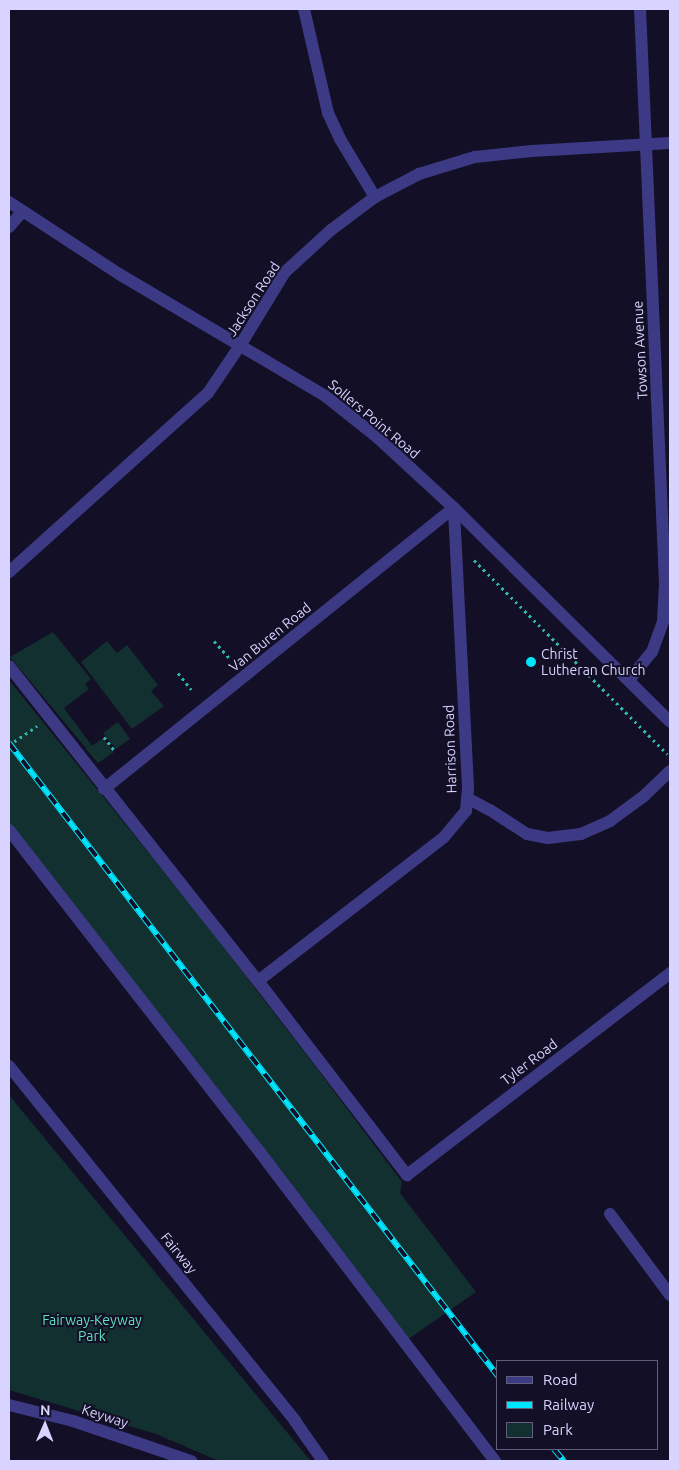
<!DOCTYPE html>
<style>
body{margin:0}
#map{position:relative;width:679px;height:1470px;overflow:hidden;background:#130f26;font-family:Ubuntu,sans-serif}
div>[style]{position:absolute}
.green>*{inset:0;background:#12302f}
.path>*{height:3px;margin-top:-1.5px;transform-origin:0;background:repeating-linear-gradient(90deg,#2fb8b0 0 2.5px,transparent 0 6.5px)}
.service>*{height:12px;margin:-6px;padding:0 6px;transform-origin:6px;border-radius:6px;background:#3d3a85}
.minor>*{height:12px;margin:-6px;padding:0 6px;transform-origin:6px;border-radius:6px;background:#3d3a85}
.tertiary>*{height:12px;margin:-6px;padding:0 6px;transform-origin:6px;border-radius:6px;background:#3d3a85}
.rail>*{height:5.5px;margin-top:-2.75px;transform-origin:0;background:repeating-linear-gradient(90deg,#130f26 0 11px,#00e5ff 0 22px);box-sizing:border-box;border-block:1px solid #00e5ff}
.dots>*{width:14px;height:14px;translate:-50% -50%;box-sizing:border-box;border:2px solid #130f26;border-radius:50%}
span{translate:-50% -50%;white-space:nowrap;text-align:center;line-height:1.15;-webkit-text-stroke:4px #130f26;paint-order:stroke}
.street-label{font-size:14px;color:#d9d4ff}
.poi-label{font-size:14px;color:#d9d4ff}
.left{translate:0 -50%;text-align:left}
.park-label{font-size:14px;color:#5fe0c0}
.frame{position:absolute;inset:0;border:10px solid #d9d4ff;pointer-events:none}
.legend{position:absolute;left:496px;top:1360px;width:162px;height:90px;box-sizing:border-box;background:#130f26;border:1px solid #625e7d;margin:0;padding:6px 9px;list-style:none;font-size:15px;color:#d9d4ff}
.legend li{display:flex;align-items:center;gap:10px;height:25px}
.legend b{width:25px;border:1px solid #625e7d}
.north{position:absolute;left:20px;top:1400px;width:50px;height:50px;-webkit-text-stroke:4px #130f26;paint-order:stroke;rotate:1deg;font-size:14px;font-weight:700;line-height:20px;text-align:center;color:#d9d4ff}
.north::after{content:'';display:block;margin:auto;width:18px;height:22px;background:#d9d4ff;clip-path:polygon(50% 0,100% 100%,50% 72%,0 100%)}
</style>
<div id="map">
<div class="green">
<div style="clip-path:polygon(53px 632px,91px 679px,85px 684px,89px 689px,64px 708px,92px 746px,103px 738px,114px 752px,98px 763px,85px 748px,90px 746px,85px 747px,10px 657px)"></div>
<div style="clip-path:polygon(107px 641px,117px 653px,127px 645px,158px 685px,151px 691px,164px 706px,132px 729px,81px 662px)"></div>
<div style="clip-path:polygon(9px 680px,201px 918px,315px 1066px,402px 1182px,400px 1193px,476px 1292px,407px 1340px,9px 835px)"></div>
<div style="clip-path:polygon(118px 722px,130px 739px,116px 749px,103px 733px)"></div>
<div style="clip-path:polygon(9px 1095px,309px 1459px,310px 1461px,219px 1461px,156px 1434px,9px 1390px)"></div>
</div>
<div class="path">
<div style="left:474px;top:560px;width:274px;rotate:45.1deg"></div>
<div style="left:214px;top:641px;width:24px;rotate:48deg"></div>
<div style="left:178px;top:673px;width:21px;rotate:51deg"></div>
<div style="left:104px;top:737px;width:16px;rotate:52deg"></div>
<div style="left:9px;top:745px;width:34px;rotate:-34deg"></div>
</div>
<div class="service">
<div style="left:9px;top:666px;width:402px;rotate:51.7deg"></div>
<div style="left:258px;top:981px;width:245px;rotate:52.5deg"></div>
<div style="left:467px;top:798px;width:26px;rotate:28deg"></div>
<div style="left:490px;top:810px;width:44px;rotate:33deg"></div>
<div style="left:527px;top:834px;width:21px;rotate:11deg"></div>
<div style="left:548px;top:838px;width:33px;rotate:-7deg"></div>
<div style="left:581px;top:834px;width:32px;rotate:-24deg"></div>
<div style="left:610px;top:821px;width:42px;rotate:-36.3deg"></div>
<div style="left:644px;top:796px;width:36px;rotate:-44deg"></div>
<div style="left:9px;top:830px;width:422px;rotate:52.1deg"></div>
<div style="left:268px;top:1163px;width:375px;rotate:52.7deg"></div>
</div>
<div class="minor">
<div style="left:304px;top:9px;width:107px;rotate:77deg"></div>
<div style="left:328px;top:113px;width:29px;rotate:65deg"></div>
<div style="left:340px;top:139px;width:68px;rotate:58.9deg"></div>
<div style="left:9px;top:227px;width:20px;rotate:-49deg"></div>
<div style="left:9px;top:572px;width:268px;rotate:-42deg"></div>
<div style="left:208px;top:393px;width:59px;rotate:-56deg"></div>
<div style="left:241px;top:344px;width:84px;rotate:-58.6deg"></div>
<div style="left:285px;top:272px;width:62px;rotate:-42.4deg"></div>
<div style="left:331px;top:230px;width:55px;rotate:-36.9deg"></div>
<div style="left:375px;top:197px;width:50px;rotate:-27.6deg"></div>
<div style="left:419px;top:174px;width:59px;rotate:-16.9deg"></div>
<div style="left:475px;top:157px;width:57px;rotate:-6deg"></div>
<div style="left:532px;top:151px;width:138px;rotate:-3.3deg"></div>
<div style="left:629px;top:680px;width:36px;rotate:-51deg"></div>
<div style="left:652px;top:652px;width:33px;rotate:-70deg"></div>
<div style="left:663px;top:621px;width:38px;rotate:-87deg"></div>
<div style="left:665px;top:583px;width:575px;rotate:-92.49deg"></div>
<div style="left:104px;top:789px;width:449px;rotate:-38.8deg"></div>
<div style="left:258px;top:981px;width:235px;rotate:-37.7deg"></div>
<div style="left:444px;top:837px;width:34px;rotate:-50deg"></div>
<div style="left:466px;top:811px;width:24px;rotate:-85deg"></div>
<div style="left:468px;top:787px;width:279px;rotate:-92.9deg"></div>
<div style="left:9px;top:1066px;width:456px;rotate:51.1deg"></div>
<div style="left:295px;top:1421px;width:49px;rotate:55deg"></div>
<div style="left:407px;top:1175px;width:332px;rotate:-37.5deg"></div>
<div style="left:610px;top:1214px;width:101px;rotate:53.5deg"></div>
<div style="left:9px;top:1405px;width:66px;rotate:14deg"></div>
<div style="left:73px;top:1421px;width:125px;rotate:18.7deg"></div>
</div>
<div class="tertiary">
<div style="left:9px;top:202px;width:131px;rotate:33.2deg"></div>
<div style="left:119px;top:274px;width:238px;rotate:30.6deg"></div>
<div style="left:324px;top:395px;width:68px;rotate:38.4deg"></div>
<div style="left:377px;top:437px;width:105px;rotate:42.7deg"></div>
<div style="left:454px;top:508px;width:304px;rotate:44.7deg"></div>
</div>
<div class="rail">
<div style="left:9px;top:743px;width:800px;rotate:52.31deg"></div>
<div style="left:554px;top:1449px;width:16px;rotate:50deg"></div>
</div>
<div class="dots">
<div style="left:531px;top:662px;background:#00e5ff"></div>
</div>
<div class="street-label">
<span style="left:253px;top:299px;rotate:-57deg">Jackson Road</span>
<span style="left:640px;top:350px;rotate:-93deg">Towson Avenue</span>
<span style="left:374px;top:419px;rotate:40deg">Sollers Point Road</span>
<span style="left:270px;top:637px;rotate:-39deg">Van Buren Road</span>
<span style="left:450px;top:749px;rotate:-92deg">Harrison Road</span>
<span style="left:529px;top:1062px;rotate:-37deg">Tyler Road</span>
<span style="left:179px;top:1253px;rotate:51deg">Fairway</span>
<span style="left:105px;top:1416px;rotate:18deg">Keyway</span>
</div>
<div class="poi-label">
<span class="left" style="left:541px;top:662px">Christ<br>Lutheran Church</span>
</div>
<div class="park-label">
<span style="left:92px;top:1328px">Fairway-Keyway<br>Park</span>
</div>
<div class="frame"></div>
<ul class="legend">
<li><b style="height:6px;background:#3d3a85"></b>Road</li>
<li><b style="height:6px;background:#00e5ff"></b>Railway</li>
<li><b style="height:14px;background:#12302f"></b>Park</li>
</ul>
<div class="north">N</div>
</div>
